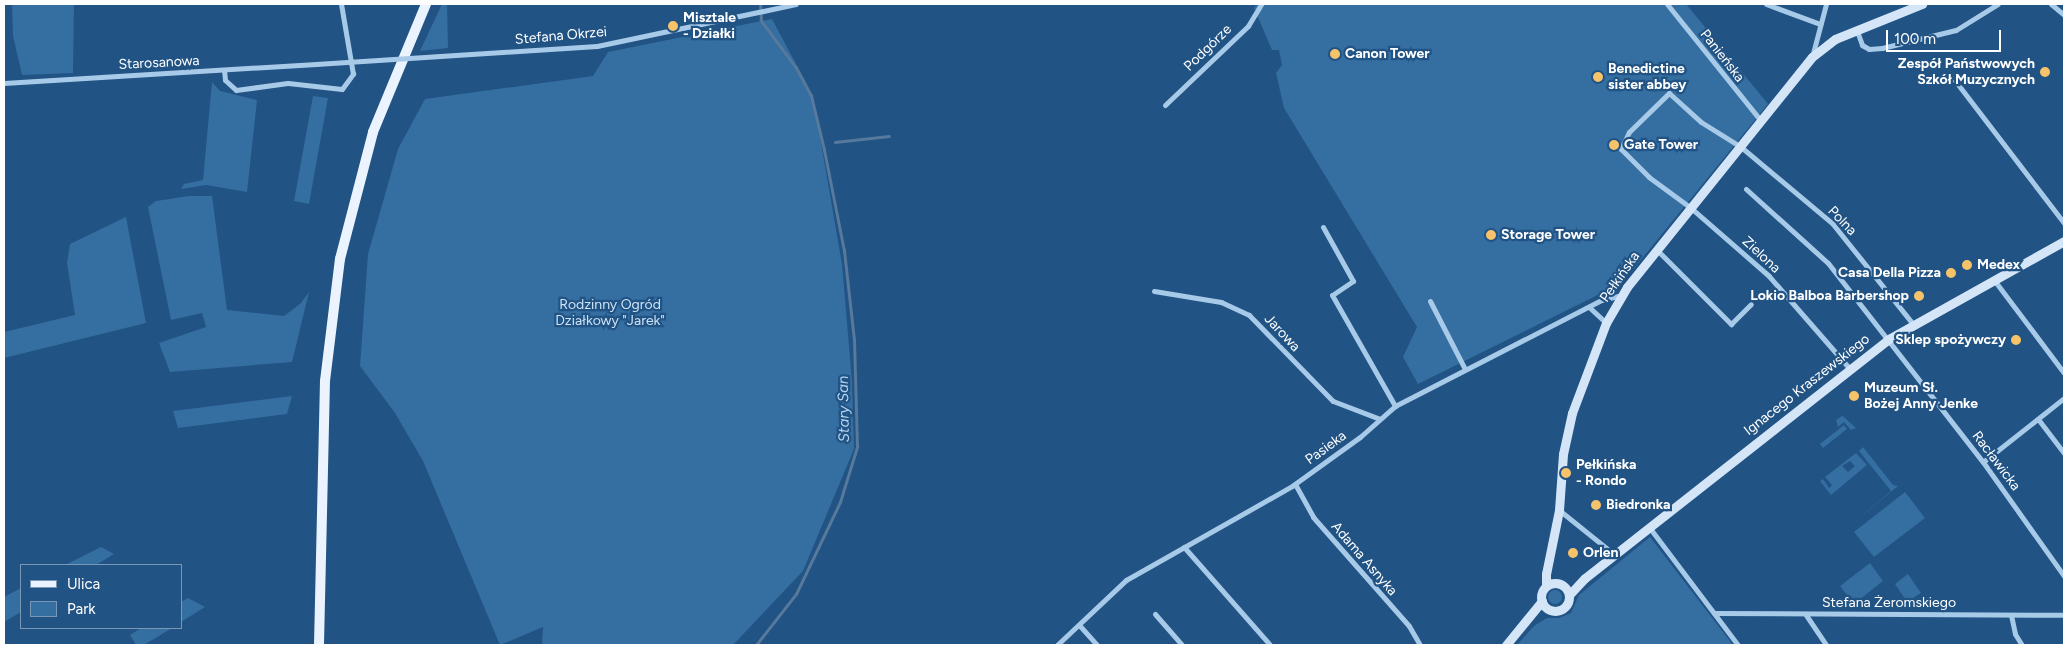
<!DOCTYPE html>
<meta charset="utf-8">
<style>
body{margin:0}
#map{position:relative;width:2068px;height:649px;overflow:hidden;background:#215384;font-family:Figtree,sans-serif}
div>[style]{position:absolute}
.green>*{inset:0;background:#356ea1}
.round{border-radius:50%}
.stream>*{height:2.5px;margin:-1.25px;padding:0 1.25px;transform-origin:1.25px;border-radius:1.25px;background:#56799c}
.street>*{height:5px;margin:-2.5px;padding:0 2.5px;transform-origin:2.5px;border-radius:2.5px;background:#a8cae9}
.secondary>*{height:9px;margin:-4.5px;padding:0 4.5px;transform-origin:4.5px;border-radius:4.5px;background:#d3e5f7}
.secondary>.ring{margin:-4.5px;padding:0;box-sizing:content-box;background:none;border:9px solid #d3e5f7;border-radius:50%}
.primary>*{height:10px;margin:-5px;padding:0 5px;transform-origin:5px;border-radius:5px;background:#ebf4fe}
.street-bridge>*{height:5px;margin:-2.5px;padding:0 2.5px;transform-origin:2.5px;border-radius:2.5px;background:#a8cae9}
.dots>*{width:14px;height:14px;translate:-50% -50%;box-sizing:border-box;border:2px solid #215384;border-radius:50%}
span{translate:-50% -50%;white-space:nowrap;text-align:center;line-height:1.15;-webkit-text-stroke:4.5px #215384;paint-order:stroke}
.poi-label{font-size:14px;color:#fff;font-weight:700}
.left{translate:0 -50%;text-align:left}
.right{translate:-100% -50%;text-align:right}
.street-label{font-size:14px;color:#fff}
.park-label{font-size:14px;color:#cde3f7}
.water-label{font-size:15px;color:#b4d4f0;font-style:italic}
.frame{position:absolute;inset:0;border:5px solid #fff;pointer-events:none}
.legend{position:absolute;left:20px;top:564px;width:162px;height:65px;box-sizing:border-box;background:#215384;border:1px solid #7a98b5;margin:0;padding:6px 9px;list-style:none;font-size:15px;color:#fff}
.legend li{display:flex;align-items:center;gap:10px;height:25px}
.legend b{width:25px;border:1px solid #7a98b5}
.scale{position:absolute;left:1886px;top:30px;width:115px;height:22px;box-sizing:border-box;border:2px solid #fff;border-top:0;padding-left:6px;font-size:15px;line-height:18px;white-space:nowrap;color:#fff;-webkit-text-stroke:4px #215384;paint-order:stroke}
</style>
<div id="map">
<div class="green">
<div style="clip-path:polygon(12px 4px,74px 4px,73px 73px,22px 75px,13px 36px)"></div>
<div style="clip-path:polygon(442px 4px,447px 4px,448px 48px,420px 51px)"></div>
<div style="clip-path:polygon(1257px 4px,1686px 4px,1768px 104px,1622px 283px,1418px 384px,1403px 357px,1417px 327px,1284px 108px,1276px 73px,1282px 65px,1279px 50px,1272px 50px,1254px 8px)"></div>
<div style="clip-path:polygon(772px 19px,813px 96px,842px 264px,852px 381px,854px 449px,803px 571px,733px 645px,542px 645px,543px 627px,500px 645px,423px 461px,395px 413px,360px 366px,368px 254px,398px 149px,425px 99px,593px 76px,608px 52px)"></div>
<div style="clip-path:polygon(212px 82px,220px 91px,257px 100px,247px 192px,206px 185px,181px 189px,184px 184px,203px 180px)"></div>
<div style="clip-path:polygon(313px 96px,328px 98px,309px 204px,294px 201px)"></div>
<div style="clip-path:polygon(189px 196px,212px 196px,227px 310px,284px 316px,300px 304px,309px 292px,292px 362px,170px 372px,159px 343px,206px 327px,202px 313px,171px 320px,148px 207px,156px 201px)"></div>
<div style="clip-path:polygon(126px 217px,146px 323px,4px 358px,4px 332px,75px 315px,67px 263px,70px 244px)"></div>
<div style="clip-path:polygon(292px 396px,287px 414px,178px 428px,173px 411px)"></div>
<div style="clip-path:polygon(1842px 416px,1844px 417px,1856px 428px,1851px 430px,1844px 422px,1838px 427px,1836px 420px)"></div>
<div style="clip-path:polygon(1844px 425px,1847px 429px,1823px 448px,1820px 444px)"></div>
<div style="clip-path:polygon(1863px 447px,1893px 485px,1898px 486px,1847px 528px,1891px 491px,1859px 451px)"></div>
<div style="clip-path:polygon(evenodd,1856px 453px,1867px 465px,1831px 495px,1820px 481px,1823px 479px,1829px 488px,1832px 485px,1825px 477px,1856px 453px,1850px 461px,1855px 466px,1848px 472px,1842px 466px,1850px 461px)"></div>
<div style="clip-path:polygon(1905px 492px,1925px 518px,1874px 557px,1854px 532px)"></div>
<div style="clip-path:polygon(1650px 537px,1733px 645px,1517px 645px,1534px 626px,1547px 618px,1559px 618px,1571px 613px,1579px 595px)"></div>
<div style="clip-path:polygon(101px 547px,114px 554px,96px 565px,65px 565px)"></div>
<div style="clip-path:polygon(1870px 563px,1883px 581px,1854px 604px,1840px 586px)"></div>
<div style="clip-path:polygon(1908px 574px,1921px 593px,1907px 602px,1895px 584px)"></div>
<div style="clip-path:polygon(21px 588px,21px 612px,4px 622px,4px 597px)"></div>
<div class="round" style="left:1548px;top:590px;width:14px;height:14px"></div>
<div style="clip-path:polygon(188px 598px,205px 607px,181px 622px,181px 602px)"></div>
<div style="clip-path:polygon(141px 628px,172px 628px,144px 645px,136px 645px,130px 635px)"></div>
</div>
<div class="stream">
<div style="left:835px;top:142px;width:54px;rotate:-6.3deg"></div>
<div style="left:756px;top:645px;width:65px;rotate:-51.9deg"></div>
<div style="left:796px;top:594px;width:102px;rotate:-64.4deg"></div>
<div style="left:840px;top:502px;width:58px;rotate:-72.8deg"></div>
<div style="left:857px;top:447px;width:107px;rotate:-91.6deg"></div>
<div style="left:854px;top:340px;width:90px;rotate:-96.4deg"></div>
<div style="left:844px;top:251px;width:103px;rotate:-101.2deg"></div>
<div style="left:824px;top:150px;width:56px;rotate:-103.5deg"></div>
<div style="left:811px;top:96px;width:32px;rotate:-118deg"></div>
<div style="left:796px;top:68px;width:59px;rotate:-126.7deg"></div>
<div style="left:761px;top:21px;width:17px;rotate:-93deg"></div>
</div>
<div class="street">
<div style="left:1667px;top:4px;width:150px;rotate:51.2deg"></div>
<div style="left:1766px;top:4px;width:58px;rotate:20.3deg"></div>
<div style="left:2051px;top:4px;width:17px;rotate:40deg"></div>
<div style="left:1857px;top:31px;width:15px;rotate:70deg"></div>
<div style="left:1862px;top:45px;width:8px;rotate:30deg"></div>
<div style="left:1869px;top:49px;width:13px;rotate:-4deg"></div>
<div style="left:1882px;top:48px;width:76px;rotate:-13.7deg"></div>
<div style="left:1956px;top:30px;width:49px;rotate:-31.8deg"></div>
<div style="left:503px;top:52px;width:94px;rotate:-3.7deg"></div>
<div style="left:597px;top:46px;width:203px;rotate:-11.9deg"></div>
<div style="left:1812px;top:57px;width:55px;rotate:-75.2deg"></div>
<div style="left:224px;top:70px;width:10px;rotate:84deg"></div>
<div style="left:225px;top:80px;width:15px;rotate:42deg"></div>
<div style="left:236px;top:90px;width:52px;rotate:-7.7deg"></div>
<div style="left:288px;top:83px;width:54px;rotate:6.3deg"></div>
<div style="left:342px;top:89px;width:19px;rotate:-54deg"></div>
<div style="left:353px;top:74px;width:71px;rotate:-99.7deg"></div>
<div style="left:1950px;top:74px;width:188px;rotate:52.6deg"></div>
<div style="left:4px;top:83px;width:313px;rotate:-3.5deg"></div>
<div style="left:1165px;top:105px;width:115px;rotate:-43.6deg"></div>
<div style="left:1248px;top:26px;width:26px;rotate:-59deg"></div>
<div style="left:1746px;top:189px;width:110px;rotate:42.1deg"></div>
<div style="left:1828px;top:263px;width:252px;rotate:52.1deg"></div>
<div style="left:1983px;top:462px;width:140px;rotate:54.6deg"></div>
<div style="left:1323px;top:227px;width:62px;rotate:60.9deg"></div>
<div style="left:1353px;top:281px;width:25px;rotate:146deg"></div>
<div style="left:1332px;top:295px;width:128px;rotate:60.4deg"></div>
<div style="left:1657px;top:250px;width:105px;rotate:45deg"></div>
<div style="left:1731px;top:324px;width:28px;rotate:-45deg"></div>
<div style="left:1994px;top:280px;width:116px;rotate:53deg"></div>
<div style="left:1154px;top:291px;width:68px;rotate:9.3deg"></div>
<div style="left:1221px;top:302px;width:31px;rotate:25deg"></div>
<div style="left:1249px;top:315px;width:120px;rotate:45.7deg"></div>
<div style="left:1333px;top:401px;width:50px;rotate:21deg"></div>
<div style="left:1430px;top:301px;width:76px;rotate:62.8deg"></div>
<div style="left:1589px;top:307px;width:23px;rotate:43deg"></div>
<div style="left:1850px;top:369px;width:123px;rotate:-131.1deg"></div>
<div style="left:1769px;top:276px;width:103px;rotate:-138.9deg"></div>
<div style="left:1691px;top:208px;width:52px;rotate:-143.6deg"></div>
<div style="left:1649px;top:177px;width:40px;rotate:-135deg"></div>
<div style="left:1621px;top:149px;width:19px;rotate:-65deg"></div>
<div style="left:1629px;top:132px;width:56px;rotate:-44.3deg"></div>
<div style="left:1669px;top:93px;width:43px;rotate:42.2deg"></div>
<div style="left:1701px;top:122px;width:47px;rotate:32deg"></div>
<div style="left:1741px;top:147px;width:119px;rotate:39.9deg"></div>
<div style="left:1832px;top:223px;width:129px;rotate:51.3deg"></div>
<div style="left:2038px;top:419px;width:43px;rotate:52.6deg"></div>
<div style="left:1983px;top:462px;width:103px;rotate:-38.3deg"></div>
<div style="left:1295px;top:484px;width:38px;rotate:61deg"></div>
<div style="left:1313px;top:517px;width:145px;rotate:48.6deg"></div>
<div style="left:1409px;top:626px;width:22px;rotate:60deg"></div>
<div style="left:1559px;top:510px;width:72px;rotate:38.8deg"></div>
<div style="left:1649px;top:527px;width:148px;rotate:53deg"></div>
<div style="left:1184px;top:547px;width:130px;rotate:48.7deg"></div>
<div style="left:1714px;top:613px;width:350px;rotate:0.3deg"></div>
<div style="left:1155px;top:614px;width:41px;rotate:48.9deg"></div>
<div style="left:1806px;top:615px;width:36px;rotate:56deg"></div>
<div style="left:2011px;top:615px;width:19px;rotate:78deg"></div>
<div style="left:2015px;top:634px;width:13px;rotate:58deg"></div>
<div style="left:1080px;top:626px;width:25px;rotate:48deg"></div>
<div style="left:1057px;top:645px;width:95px;rotate:-43.3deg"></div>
<div style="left:1126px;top:580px;width:191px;rotate:-29.5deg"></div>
<div style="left:1292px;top:486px;width:84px;rotate:-35.8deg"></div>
<div style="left:1360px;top:437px;width:47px;rotate:-41.5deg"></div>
<div style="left:1395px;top:406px;width:232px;rotate:-27.2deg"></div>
<div style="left:1601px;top:300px;width:22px;rotate:-13deg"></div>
</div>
<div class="secondary">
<div class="ring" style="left:1541px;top:583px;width:19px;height:19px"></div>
<div style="left:1546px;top:586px;width:12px;rotate:-90deg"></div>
<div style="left:1546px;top:574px;width:65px;rotate:-78.5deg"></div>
<div style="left:1559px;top:510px;width:56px;rotate:-85.9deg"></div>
<div style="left:1563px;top:454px;width:42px;rotate:-77.6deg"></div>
<div style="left:1572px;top:413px;width:96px;rotate:-69.3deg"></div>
<div style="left:1606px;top:323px;width:42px;rotate:-59.7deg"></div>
<div style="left:1627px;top:287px;width:295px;rotate:-51.2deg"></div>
<div style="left:1812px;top:57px;width:29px;rotate:-38deg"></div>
<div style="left:1835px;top:39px;width:94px;rotate:-21.9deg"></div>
<div style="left:1569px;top:595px;width:23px;rotate:-47deg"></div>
<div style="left:1585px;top:578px;width:385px;rotate:-38.2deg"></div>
<div style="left:1887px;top:340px;width:203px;rotate:-29.2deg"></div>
<div style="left:1506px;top:645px;width:57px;rotate:-50.7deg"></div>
</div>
<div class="primary">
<div style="left:319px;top:645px;width:264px;rotate:-88.7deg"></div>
<div style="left:325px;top:381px;width:123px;rotate:-83deg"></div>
<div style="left:340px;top:259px;width:131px;rotate:-75.4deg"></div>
<div style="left:373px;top:132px;width:139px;rotate:-67.5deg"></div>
</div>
<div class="street-bridge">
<div style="left:316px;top:64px;width:187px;rotate:-3.7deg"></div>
</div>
<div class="dots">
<div style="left:673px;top:26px;background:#f6c36a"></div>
<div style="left:1335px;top:54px;background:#f6c36a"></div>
<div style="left:2045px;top:72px;background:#f6c36a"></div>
<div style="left:1598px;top:77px;background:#f6c36a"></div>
<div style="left:1614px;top:145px;background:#f6c36a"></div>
<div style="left:1491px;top:235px;background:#f6c36a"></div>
<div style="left:1967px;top:265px;background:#f6c36a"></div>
<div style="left:1951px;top:273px;background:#f6c36a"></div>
<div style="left:1919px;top:296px;background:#f6c36a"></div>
<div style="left:2016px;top:340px;background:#f6c36a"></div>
<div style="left:1854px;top:396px;background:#f6c36a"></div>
<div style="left:1566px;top:473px;background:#f6c36a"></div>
<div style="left:1596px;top:505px;background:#f6c36a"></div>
<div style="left:1573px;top:553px;background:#f6c36a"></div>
</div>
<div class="poi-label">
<span class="left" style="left:683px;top:26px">Misztale<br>- Działki</span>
<span class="left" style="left:1345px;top:54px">Canon Tower</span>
<span class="right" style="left:2035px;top:72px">Zespół Państwowych<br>Szkół Muzycznych</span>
<span class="left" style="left:1608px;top:77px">Benedictine<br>sister abbey</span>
<span class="left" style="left:1624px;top:145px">Gate Tower</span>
<span class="left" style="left:1501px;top:235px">Storage Tower</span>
<span class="left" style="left:1977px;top:265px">Medex</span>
<span class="right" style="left:1941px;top:273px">Casa Della Pizza</span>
<span class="right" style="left:1909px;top:296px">Lokio Balboa Barbershop</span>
<span class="right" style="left:2006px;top:340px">Sklep spożywczy</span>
<span class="left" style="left:1864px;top:396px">Muzeum Sł.<br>Bożej Anny Jenke</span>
<span class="left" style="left:1576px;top:473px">Pełkińska<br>- Rondo</span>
<span class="left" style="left:1606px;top:505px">Biedronka</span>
<span class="left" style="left:1583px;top:553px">Orlen</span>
</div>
<div class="street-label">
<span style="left:561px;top:36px;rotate:-5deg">Stefana Okrzei</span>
<span style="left:1208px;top:48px;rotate:-44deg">Podgórze</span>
<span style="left:1722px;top:56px;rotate:52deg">Panieńska</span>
<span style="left:159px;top:63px;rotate:-3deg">Starosanowa</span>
<span style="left:1842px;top:221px;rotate:46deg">Polna</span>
<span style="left:1761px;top:255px;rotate:43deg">Zielona</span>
<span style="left:1620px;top:277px;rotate:-55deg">Pełkińska</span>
<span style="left:1282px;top:333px;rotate:47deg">Jarowa</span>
<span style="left:1807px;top:385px;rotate:-38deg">Ignacego Kraszewskiego</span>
<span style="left:1326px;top:448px;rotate:-36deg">Pasieka</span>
<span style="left:1996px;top:461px;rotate:53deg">Racławicka</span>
<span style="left:1364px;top:559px;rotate:49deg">Adama Asnyka</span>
<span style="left:1889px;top:603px">Stefana Żeromskiego</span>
</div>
<div class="park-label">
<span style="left:610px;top:313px">Rodzinny Ogród<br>Działkowy "Jarek"</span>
</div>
<div class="water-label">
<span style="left:844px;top:409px;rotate:-91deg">Stary San</span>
</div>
<div class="frame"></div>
<ul class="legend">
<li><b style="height:6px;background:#ebf4fe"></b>Ulica</li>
<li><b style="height:14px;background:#356ea1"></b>Park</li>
</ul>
<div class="scale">100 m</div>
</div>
